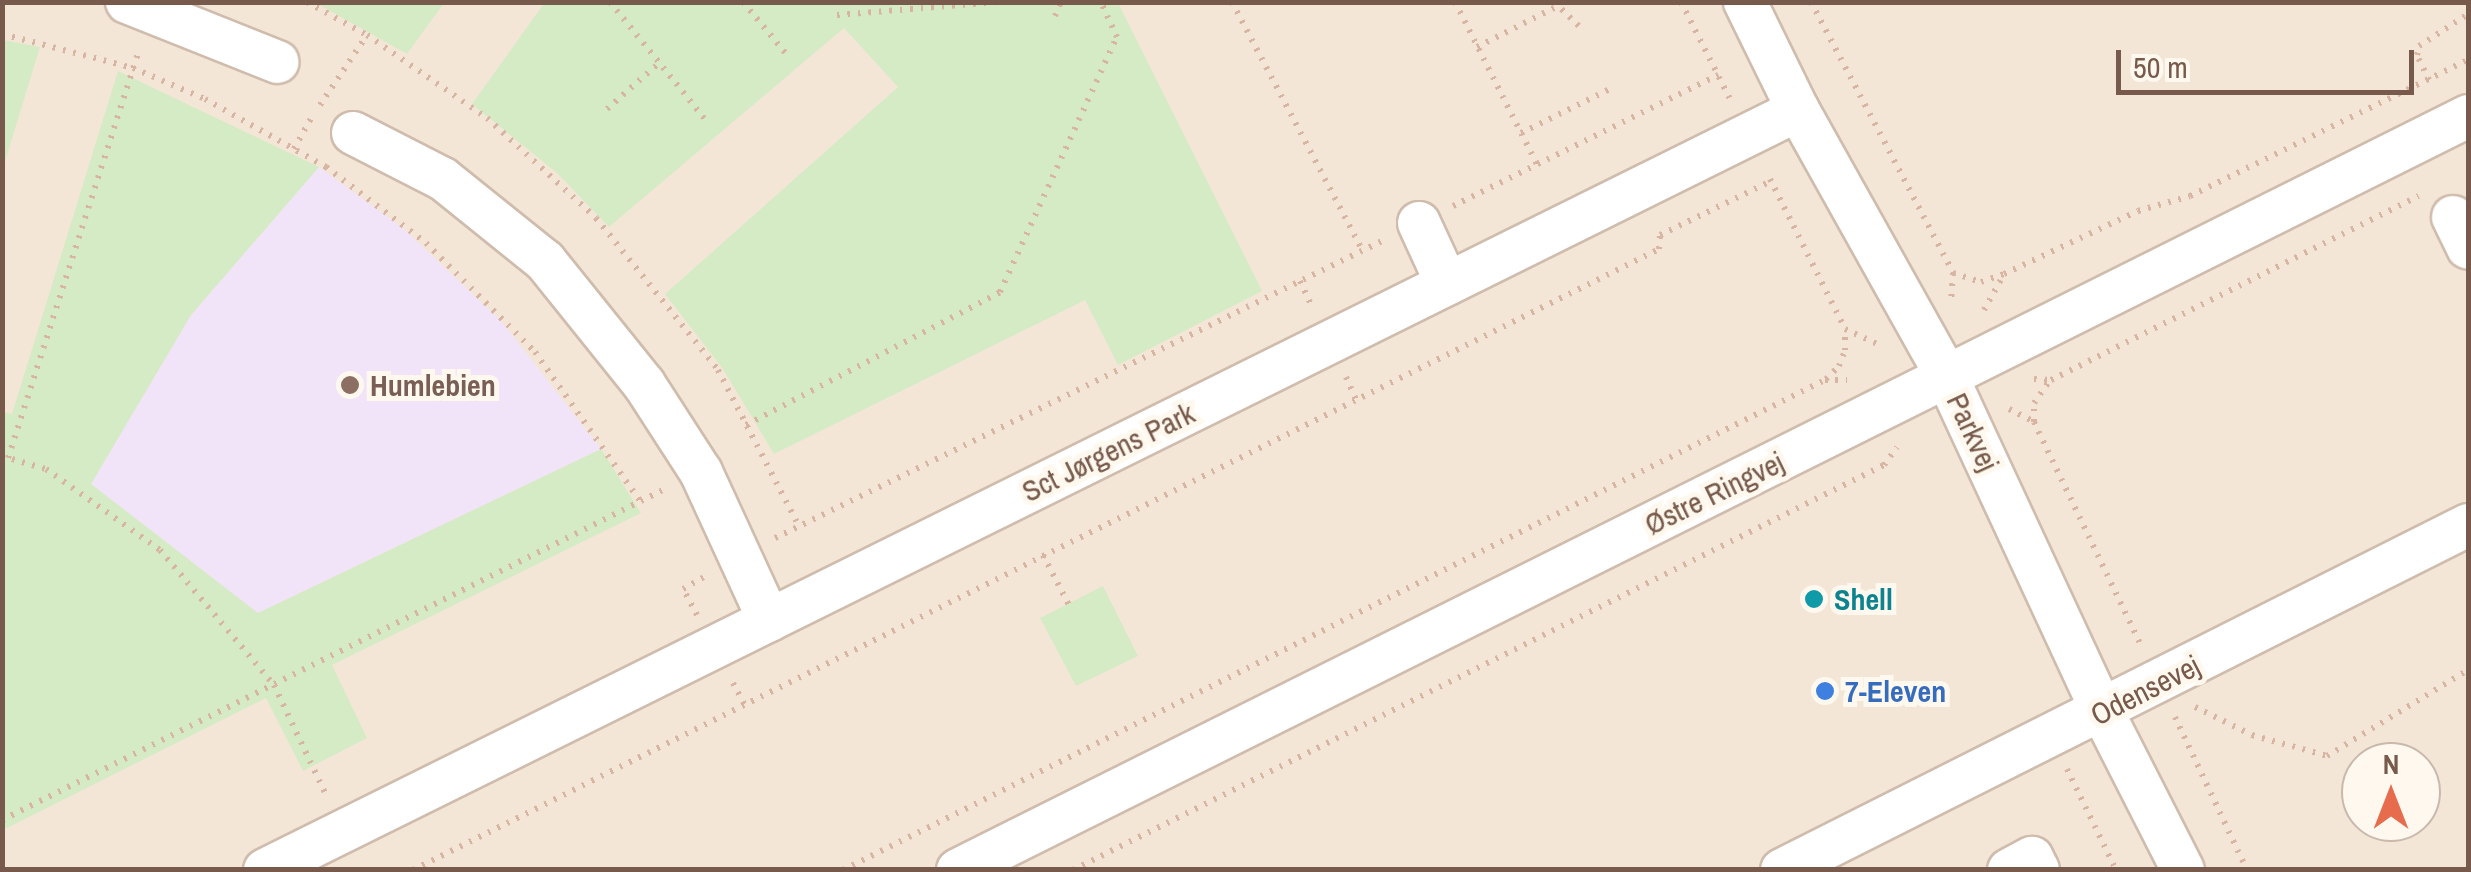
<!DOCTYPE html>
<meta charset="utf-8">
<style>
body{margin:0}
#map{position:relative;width:2471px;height:872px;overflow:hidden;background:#fdf4e8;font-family:"Archivo Narrow",sans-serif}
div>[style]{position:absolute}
.residential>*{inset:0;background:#f4e6d6}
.education>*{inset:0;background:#f1e4f9}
.green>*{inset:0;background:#d5ebc5}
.path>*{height:6px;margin-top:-3px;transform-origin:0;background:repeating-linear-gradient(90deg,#d8b5a2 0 2.5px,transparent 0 10.5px)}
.roads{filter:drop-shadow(2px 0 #cfbcad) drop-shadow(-2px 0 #cfbcad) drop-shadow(0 2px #cfbcad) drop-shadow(0 -2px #cfbcad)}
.minor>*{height:42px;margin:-21px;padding:0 21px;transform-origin:21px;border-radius:21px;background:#fff}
.dots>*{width:28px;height:28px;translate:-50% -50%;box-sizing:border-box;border:5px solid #fff8ee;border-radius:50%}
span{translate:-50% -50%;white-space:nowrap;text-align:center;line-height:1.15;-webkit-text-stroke:10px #fff8ee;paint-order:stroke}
.education-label{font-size:30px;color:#785e54;font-weight:700}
.left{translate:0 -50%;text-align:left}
.street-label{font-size:30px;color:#775a4b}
.culture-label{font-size:30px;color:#0d838f;font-weight:700}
.shop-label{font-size:30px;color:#366cbe;font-weight:700}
.frame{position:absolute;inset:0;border:5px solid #775a4b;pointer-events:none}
.north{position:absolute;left:2341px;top:742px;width:100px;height:100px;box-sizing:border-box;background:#fff8ee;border:2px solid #c9b9ad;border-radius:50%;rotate:0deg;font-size:28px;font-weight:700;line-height:40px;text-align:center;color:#775a4b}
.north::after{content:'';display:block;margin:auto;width:35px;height:45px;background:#e76b4d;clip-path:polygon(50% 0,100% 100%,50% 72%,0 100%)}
.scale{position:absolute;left:2116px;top:50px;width:298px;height:45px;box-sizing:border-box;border:5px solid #775a4b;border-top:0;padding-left:12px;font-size:30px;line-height:35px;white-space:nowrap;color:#775a4b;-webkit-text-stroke:8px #fff8ee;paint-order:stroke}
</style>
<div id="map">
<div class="residential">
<div style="clip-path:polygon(evenodd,2px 3px,2468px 3px,2468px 869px,3px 869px,2px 3px,2361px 762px,2421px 762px,2421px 822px,2361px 822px,2361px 762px)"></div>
</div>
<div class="education">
<div style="clip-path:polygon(319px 167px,404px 229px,501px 321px,601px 449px,258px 613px,91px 484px,191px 315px)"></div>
</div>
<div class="green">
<div style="clip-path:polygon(545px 2px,1118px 3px,1262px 291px,1118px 365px,1085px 300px,774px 454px,723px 369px,665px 294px,898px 87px,844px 28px,609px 227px,557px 173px,472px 104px)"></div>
<div style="clip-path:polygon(316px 3px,444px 2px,444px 3px,407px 54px)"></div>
<div style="clip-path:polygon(3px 40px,40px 47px,3px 168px,2px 40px)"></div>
<div style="clip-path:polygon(118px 71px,319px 167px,191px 315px,91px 484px,258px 613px,601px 449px,641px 513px,332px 665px,367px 738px,303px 771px,266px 698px,3px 830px,3px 412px,12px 414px)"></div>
<div style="clip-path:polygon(1103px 586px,1138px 656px,1076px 686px,1040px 618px)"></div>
</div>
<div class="path">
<div style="left:307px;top:2px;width:68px;rotate:28.8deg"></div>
<div style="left:367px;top:35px;width:146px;rotate:34.7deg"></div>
<div style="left:487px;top:118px;width:148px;rotate:42.5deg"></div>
<div style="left:596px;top:218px;width:195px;rotate:51.2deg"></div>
<div style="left:718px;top:370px;width:176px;rotate:62.6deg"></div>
<div style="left:610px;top:2px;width:156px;rotate:51deg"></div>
<div style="left:743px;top:2px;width:70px;rotate:50.2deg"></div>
<div style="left:1232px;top:2px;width:281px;rotate:62.3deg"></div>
<div style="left:1455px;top:2px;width:182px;rotate:63.2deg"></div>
<div style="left:1554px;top:2px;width:42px;rotate:44deg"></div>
<div style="left:1681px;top:2px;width:111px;rotate:63.2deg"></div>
<div style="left:1811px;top:2px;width:306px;rotate:62.3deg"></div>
<div style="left:1953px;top:273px;width:28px;rotate:94deg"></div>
<div style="left:837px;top:15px;width:161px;rotate:-4.6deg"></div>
<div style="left:1055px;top:16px;width:15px;rotate:-67deg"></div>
<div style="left:2px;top:34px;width:135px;rotate:14.5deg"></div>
<div style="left:133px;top:68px;width:78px;rotate:23.3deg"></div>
<div style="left:205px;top:99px;width:139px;rotate:29.3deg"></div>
<div style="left:326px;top:167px;width:126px;rotate:37.2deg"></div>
<div style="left:426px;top:243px;width:154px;rotate:45deg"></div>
<div style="left:535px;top:352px;width:182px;rotate:54.8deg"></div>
<div style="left:1477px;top:47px;width:89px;rotate:-26.9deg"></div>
<div style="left:2429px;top:80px;width:28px;rotate:-116deg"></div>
<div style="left:2417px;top:55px;width:9px;rotate:-77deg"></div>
<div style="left:2419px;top:46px;width:59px;rotate:-33.1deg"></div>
<div style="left:320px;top:105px;width:84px;rotate:-56.1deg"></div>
<div style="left:607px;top:109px;width:69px;rotate:-41.5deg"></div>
<div style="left:1521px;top:133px;width:102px;rotate:-26.3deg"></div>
<div style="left:294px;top:149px;width:39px;rotate:-61deg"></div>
<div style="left:1770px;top:179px;width:168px;rotate:63.4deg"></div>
<div style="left:1845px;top:329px;width:40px;rotate:25deg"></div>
<div style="left:1453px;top:206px;width:296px;rotate:-26.3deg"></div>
<div style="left:1953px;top:273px;width:29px;rotate:18deg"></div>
<div style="left:1981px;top:282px;width:24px;rotate:-19deg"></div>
<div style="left:1300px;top:281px;width:29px;rotate:65deg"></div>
<div style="left:1984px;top:310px;width:41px;rotate:-60.9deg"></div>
<div style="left:2004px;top:274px;width:148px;rotate:-25.2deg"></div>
<div style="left:2138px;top:211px;width:54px;rotate:-16.1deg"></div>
<div style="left:2190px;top:196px;width:309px;rotate:-26.1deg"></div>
<div style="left:1346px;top:377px;width:24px;rotate:66deg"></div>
<div style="left:1826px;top:379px;width:18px;rotate:-45deg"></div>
<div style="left:1839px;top:366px;width:17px;rotate:-69deg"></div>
<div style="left:1845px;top:350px;width:21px;rotate:-90deg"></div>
<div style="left:2034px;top:379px;width:17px;rotate:3deg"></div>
<div style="left:2051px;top:380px;width:411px;rotate:-26.6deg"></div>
<div style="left:2009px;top:409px;width:28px;rotate:27deg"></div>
<div style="left:2034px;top:422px;width:250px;rotate:64.4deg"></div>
<div style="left:2034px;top:422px;width:19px;rotate:-90deg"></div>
<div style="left:2034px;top:403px;width:28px;rotate:-55deg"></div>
<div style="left:746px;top:425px;width:287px;rotate:-27.6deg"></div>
<div style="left:1000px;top:292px;width:281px;rotate:-65.4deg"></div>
<div style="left:1117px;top:37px;width:38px;rotate:-115deg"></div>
<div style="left:2px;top:456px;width:46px;rotate:16.5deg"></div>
<div style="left:46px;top:469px;width:140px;rotate:35.4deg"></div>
<div style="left:160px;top:550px;width:177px;rotate:49.8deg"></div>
<div style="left:274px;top:685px;width:122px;rotate:64.7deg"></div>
<div style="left:8px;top:458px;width:429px;rotate:-72.2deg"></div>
<div style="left:775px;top:538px;width:678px;rotate:-26.07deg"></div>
<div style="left:1043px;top:555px;width:61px;rotate:62.6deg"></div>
<div style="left:697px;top:615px;width:30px;rotate:-118deg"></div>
<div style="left:683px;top:589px;width:28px;rotate:-30deg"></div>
<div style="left:733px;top:683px;width:24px;rotate:62deg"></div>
<div style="left:2195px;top:707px;width:64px;rotate:26.2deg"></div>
<div style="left:2252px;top:735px;width:78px;rotate:15.6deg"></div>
<div style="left:2327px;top:756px;width:165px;rotate:-31.4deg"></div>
<div style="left:2175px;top:717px;width:169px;rotate:64.8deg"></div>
<div style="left:2067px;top:769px;width:112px;rotate:64.1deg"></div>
<div style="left:2px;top:820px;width:739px;rotate:-26.53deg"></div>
<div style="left:413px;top:870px;width:1392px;rotate:-26.49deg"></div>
<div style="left:1659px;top:249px;width:14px;rotate:-86deg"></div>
<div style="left:1660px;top:235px;width:123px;rotate:-25.9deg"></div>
<div style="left:843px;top:870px;width:1097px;rotate:-26.52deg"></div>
<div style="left:1825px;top:380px;width:22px"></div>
<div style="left:1073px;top:870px;width:907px;rotate:-26.54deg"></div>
<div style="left:1884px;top:465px;width:22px;rotate:-54deg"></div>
</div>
<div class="roads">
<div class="minor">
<div style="left:127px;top:2px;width:162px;rotate:21.7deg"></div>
<div style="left:1745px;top:2px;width:120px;rotate:63.9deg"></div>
<div style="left:1798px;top:110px;width:306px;rotate:60.8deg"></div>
<div style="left:1947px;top:377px;width:368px;rotate:65.1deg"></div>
<div style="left:2102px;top:711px;width:178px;rotate:63deg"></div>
<div style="left:353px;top:133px;width:101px;rotate:27.1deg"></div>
<div style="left:443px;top:179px;width:131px;rotate:38.8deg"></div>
<div style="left:545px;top:261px;width:158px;rotate:51.2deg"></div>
<div style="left:644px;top:384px;width:105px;rotate:57.1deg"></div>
<div style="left:701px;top:472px;width:163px;rotate:65.3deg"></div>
<div style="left:2453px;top:217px;width:34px;rotate:64deg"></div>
<div style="left:1419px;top:223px;width:67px;rotate:65.3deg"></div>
<div style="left:265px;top:870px;width:1711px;rotate:-26.37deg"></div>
<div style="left:958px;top:870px;width:1688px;rotate:-26.53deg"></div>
<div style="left:1782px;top:870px;width:768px;rotate:-26.7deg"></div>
<div style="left:2009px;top:870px;width:26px;rotate:-28deg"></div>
<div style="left:2032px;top:858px;width:13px;rotate:63deg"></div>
</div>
</div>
<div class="dots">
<div style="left:350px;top:385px;background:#8d6e63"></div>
<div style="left:1814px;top:599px;background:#0f9aa8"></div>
<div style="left:1825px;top:691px;background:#3f7fe0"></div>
</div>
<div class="education-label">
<span class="left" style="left:370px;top:385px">Humlebien</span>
</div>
<div class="street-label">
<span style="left:1973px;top:432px;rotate:65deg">Parkvej</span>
<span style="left:1108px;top:452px;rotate:-26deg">Sct Jørgens Park</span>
<span style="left:1714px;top:493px;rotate:-26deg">Østre Ringvej</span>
<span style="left:2145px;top:690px;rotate:-27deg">Odensevej</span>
</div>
<div class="culture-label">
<span class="left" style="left:1834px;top:599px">Shell</span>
</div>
<div class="shop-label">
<span class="left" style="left:1845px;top:691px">7-Eleven</span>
</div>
<div class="frame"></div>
<div class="north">N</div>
<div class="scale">50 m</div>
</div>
